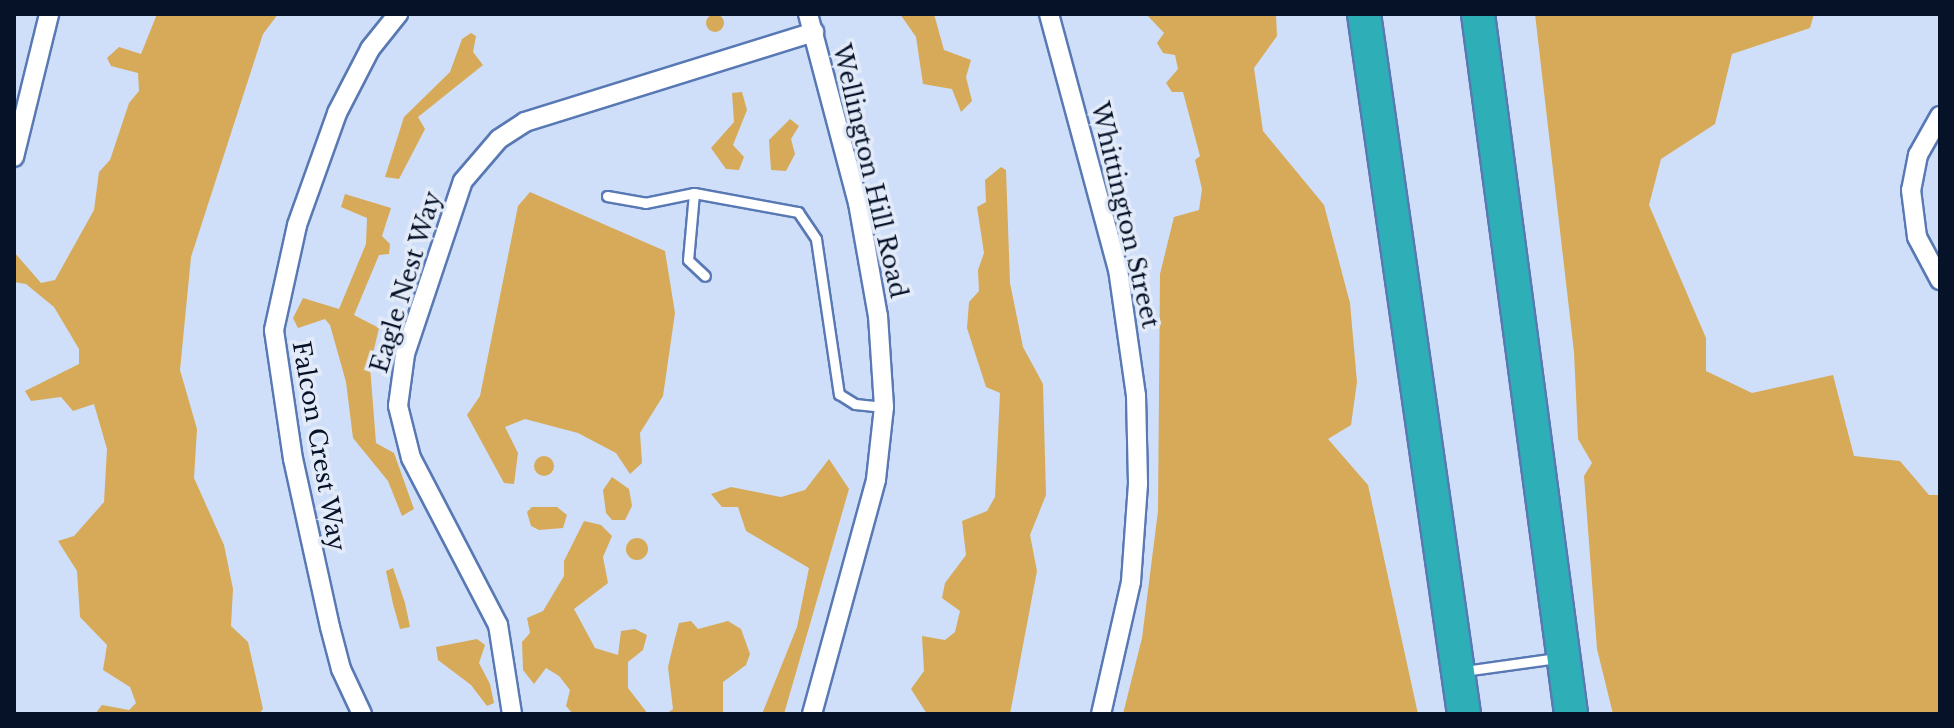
<!DOCTYPE html>
<style>
body{margin:0}
#map{position:relative;width:1954px;height:728px;overflow:hidden;background:#cfdff9;font-family:"Libre Baskerville",serif}
div>[style]{position:absolute}
.green>*{inset:0;background:#d6aa58}
.round{border-radius:50%}
.roads{filter:drop-shadow(2px 0 #5879b4) drop-shadow(-2px 0 #5879b4) drop-shadow(0 2px #5879b4) drop-shadow(0 -2px #5879b4)}
.lane>*{height:9px;margin:-4.5px;padding:0 4.5px;transform-origin:4.5px;border-radius:4.5px;background:#fff}
.street>*{height:18px;margin:-9px;padding:0 9px;transform-origin:9px;border-radius:9px;background:#fff}
.highway>*{height:32px;margin:-16px;padding:0 16px;transform-origin:16px;border-radius:16px;background:#2eaeb6}
span{translate:-50% -50%;white-space:nowrap;text-align:center;line-height:1.15;-webkit-text-stroke:7px #e3ebf9;paint-order:stroke}
.street-label{font-size:24px;color:#061228}
.frame{position:absolute;inset:0;border:16px solid #061228;pointer-events:none}
</style>
<div id="map">
<div class="green">
<div style="clip-path:polygon(157px 14px,278px 14px,263px 34px,191px 257px,180px 370px,197px 429px,194px 478px,224px 545px,233px 589px,231px 626px,248px 642px,263px 709px,259px 714px,95px 714px,102px 705px,129px 710px,136px 703px,130px 687px,103px 670px,107px 645px,80px 617px,77px 571px,58px 541px,74px 536px,104px 502px,107px 449px,94px 404px,73px 411px,61px 397px,31px 401px,25px 391px,79px 364px,79px 349px,54px 307px,26px 284px,14px 282px,14px 252px,41px 283px,55px 280px,94px 210px,99px 172px,110px 160px,129px 103px,139px 91px,138px 73px,111px 66px,107px 58px,119px 47px,141px 54px)"></div>
<div style="clip-path:polygon(900px 14px,934px 14px,944px 50px,971px 60px,966px 77px,972px 101px,961px 112px,952px 89px,923px 84px,916px 37px)"></div>
<div style="clip-path:polygon(1146px 14px,1276px 14px,1277px 36px,1254px 68px,1263px 131px,1324px 205px,1350px 303px,1357px 382px,1351px 425px,1328px 439px,1368px 485px,1418px 714px,1123px 714px,1142px 638px,1158px 511px,1160px 274px,1174px 217px,1199px 210px,1202px 189px,1195px 160px,1200px 156px,1183px 92px,1172px 92px,1166px 83px,1178px 69px,1175px 55px,1163px 53px,1157px 43px,1164px 33px)"></div>
<div style="clip-path:polygon(1535px 14px,1814px 14px,1810px 28px,1732px 54px,1715px 124px,1661px 159px,1649px 205px,1706px 338px,1706px 371px,1752px 393px,1833px 375px,1854px 456px,1900px 461px,1929px 495px,1940px 495px,1940px 714px,1613px 714px,1597px 649px,1584px 476px,1592px 463px,1578px 439px,1574px 352px)"></div>
<div class="round" style="left:706px;top:14px;width:18px;height:18px"></div>
<div style="clip-path:polygon(471px 33px,476px 36px,473px 52px,483px 65px,418px 117px,425px 129px,399px 179px,385px 177px,404px 117px,450px 72px,462px 39px)"></div>
<div style="clip-path:polygon(742px 92px,747px 110px,733px 145px,744px 157px,739px 170px,726px 169px,711px 148px,734px 122px,732px 93px)"></div>
<div style="clip-path:polygon(790px 119px,799px 126px,791px 139px,795px 154px,786px 171px,771px 170px,769px 140px)"></div>
<div style="clip-path:polygon(1001px 167px,1006px 170px,1010px 283px,1023px 347px,1043px 384px,1046px 495px,1030px 535px,1037px 571px,1010px 714px,927px 714px,911px 689px,924px 671px,922px 636px,945px 640px,955px 632px,960px 611px,942px 598px,945px 583px,966px 555px,962px 521px,987px 511px,995px 497px,1000px 393px,986px 387px,967px 328px,969px 302px,979px 291px,978px 270px,984px 253px,977px 207px,986px 202px,985px 180px)"></div>
<div style="clip-path:polygon(530px 192px,665px 251px,675px 313px,663px 396px,640px 433px,642px 463px,630px 474px,616px 453px,578px 433px,525px 419px,505px 427px,518px 453px,514px 484px,504px 483px,467px 415px,480px 396px,518px 206px)"></div>
<div style="clip-path:polygon(345px 194px,391px 208px,382px 236px,390px 244px,389px 254px,379px 255px,354px 315px,379px 328px,370px 366px,376px 443px,394px 453px,414px 509px,402px 516px,388px 481px,353px 438px,346px 382px,330px 325px,325px 319px,298px 328px,293px 318px,303px 298px,339px 309px,366px 244px,367px 218px,341px 207px)"></div>
<div class="round" style="left:534px;top:456px;width:20px;height:20px"></div>
<div style="clip-path:polygon(829px 459px,849px 489px,784px 714px,762px 714px,797px 627px,809px 568px,746px 531px,738px 507px,722px 507px,711px 494px,731px 487px,781px 497px,805px 490px)"></div>
<div style="clip-path:polygon(612px 477px,629px 489px,632px 506px,625px 520px,612px 520px,606px 513px,603px 490px)"></div>
<div style="clip-path:polygon(532px 507px,557px 507px,567px 515px,563px 528px,539px 530px,531px 526px,527px 512px)"></div>
<div style="clip-path:polygon(584px 521px,601px 525px,612px 536px,603px 557px,608px 583px,574px 609px,595px 648px,618px 655px,621px 631px,635px 629px,647px 635px,643px 650px,628px 662px,628px 688px,648px 714px,573px 714px,566px 706px,570px 690px,559px 676px,546px 668px,534px 684px,523px 670px,522px 642px,530px 633px,527px 618px,543px 611px,564px 576px,564px 561px)"></div>
<div class="round" style="left:626px;top:538px;width:22px;height:22px"></div>
<div style="clip-path:polygon(393px 568px,405px 603px,410px 627px,400px 629px,393px 604px,386px 571px)"></div>
<div style="clip-path:polygon(691px 621px,698px 629px,728px 621px,741px 629px,750px 654px,746px 665px,723px 682px,723px 714px,666px 714px,673px 709px,668px 667px,675px 638px,679px 623px)"></div>
<div style="clip-path:polygon(477px 639px,485px 645px,479px 663px,490px 684px,494px 703px,487px 706px,471px 685px,438px 660px,436px 647px)"></div>
</div>
<div class="roads">
<div class="lane">
<div style="left:694px;top:193px;width:67px;rotate:95.1deg"></div>
<div style="left:688px;top:260px;width:23px;rotate:43deg"></div>
<div style="left:607px;top:196px;width:39px;rotate:10deg"></div>
<div style="left:645px;top:203px;width:50px;rotate:-11.5deg"></div>
<div style="left:694px;top:193px;width:106px;rotate:10.4deg"></div>
<div style="left:798px;top:212px;width:32px;rotate:56deg"></div>
<div style="left:816px;top:239px;width:157px;rotate:81.6deg"></div>
<div style="left:839px;top:394px;width:19px;rotate:32deg"></div>
<div style="left:855px;top:404px;width:29px;rotate:6deg"></div>
<div style="left:1464px;top:671px;width:93px;rotate:-8deg"></div>
</div>
<div class="street">
<div style="left:808px;top:14px;width:196px;rotate:75.2deg"></div>
<div style="left:858px;top:203px;width:115px;rotate:80deg"></div>
<div style="left:878px;top:316px;width:91px;rotate:86.2deg"></div>
<div style="left:884px;top:407px;width:73px;rotate:96.3deg"></div>
<div style="left:876px;top:480px;width:243px;rotate:105.3deg"></div>
<div style="left:1049px;top:14px;width:264px;rotate:74.9deg"></div>
<div style="left:1118px;top:269px;width:127px;rotate:81.9deg"></div>
<div style="left:1136px;top:395px;width:89px;rotate:88.7deg"></div>
<div style="left:1138px;top:484px;width:98px;rotate:94.1deg"></div>
<div style="left:1131px;top:582px;width:135px;rotate:102.8deg"></div>
<div style="left:1940px;top:116px;width:45px;rotate:119.4deg"></div>
<div style="left:1918px;top:155px;width:36px;rotate:101deg"></div>
<div style="left:1911px;top:190px;width:47px;rotate:82.7deg"></div>
<div style="left:1917px;top:237px;width:49px;rotate:61.9deg"></div>
<div style="left:14px;top:157px;width:147px;rotate:-76.2deg"></div>
<div style="left:362px;top:714px;width:50px;rotate:-115deg"></div>
<div style="left:341px;top:669px;width:43px;rotate:-104.7deg"></div>
<div style="left:330px;top:627px;width:172px;rotate:-102.4deg"></div>
<div style="left:293px;top:459px;width:130px;rotate:-98.4deg"></div>
<div style="left:274px;top:330px;width:107px;rotate:-77.6deg"></div>
<div style="left:297px;top:225px;width:119px;rotate:-70.3deg"></div>
<div style="left:337px;top:113px;width:72px;rotate:-62.7deg"></div>
<div style="left:370px;top:49px;width:45px;rotate:-51.3deg"></div>
<div style="left:512px;top:714px;width:90px;rotate:-98.9deg"></div>
<div style="left:498px;top:625px;width:188px;rotate:-117.5deg"></div>
<div style="left:411px;top:458px;width:54px;rotate:-104deg"></div>
<div style="left:398px;top:406px;width:52px;rotate:-82.3deg"></div>
<div style="left:405px;top:354px;width:182px;rotate:-71.5deg"></div>
<div style="left:463px;top:181px;width:55px;rotate:-49.4deg"></div>
<div style="left:499px;top:139px;width:31px;rotate:-33deg"></div>
<div style="left:525px;top:122px;width:303px;rotate:-17.3deg"></div>
</div>
<div class="highway">
<div style="left:1364px;top:14px;width:707px;rotate:81.87deg"></div>
<div style="left:1478px;top:14px;width:706px;rotate:82.43deg"></div>
</div>
</div>
<div class="street-label">
<span style="left:870px;top:171px;rotate:77deg">Wellington Hill Road</span>
<span style="left:1125px;top:215px;rotate:77deg">Whittington Street</span>
<span style="left:406px;top:282px;rotate:-73deg">Eagle Nest Way</span>
<span style="left:319px;top:446px;rotate:80deg">Falcon Crest Way</span>
</div>
<div class="frame"></div>
</div>
